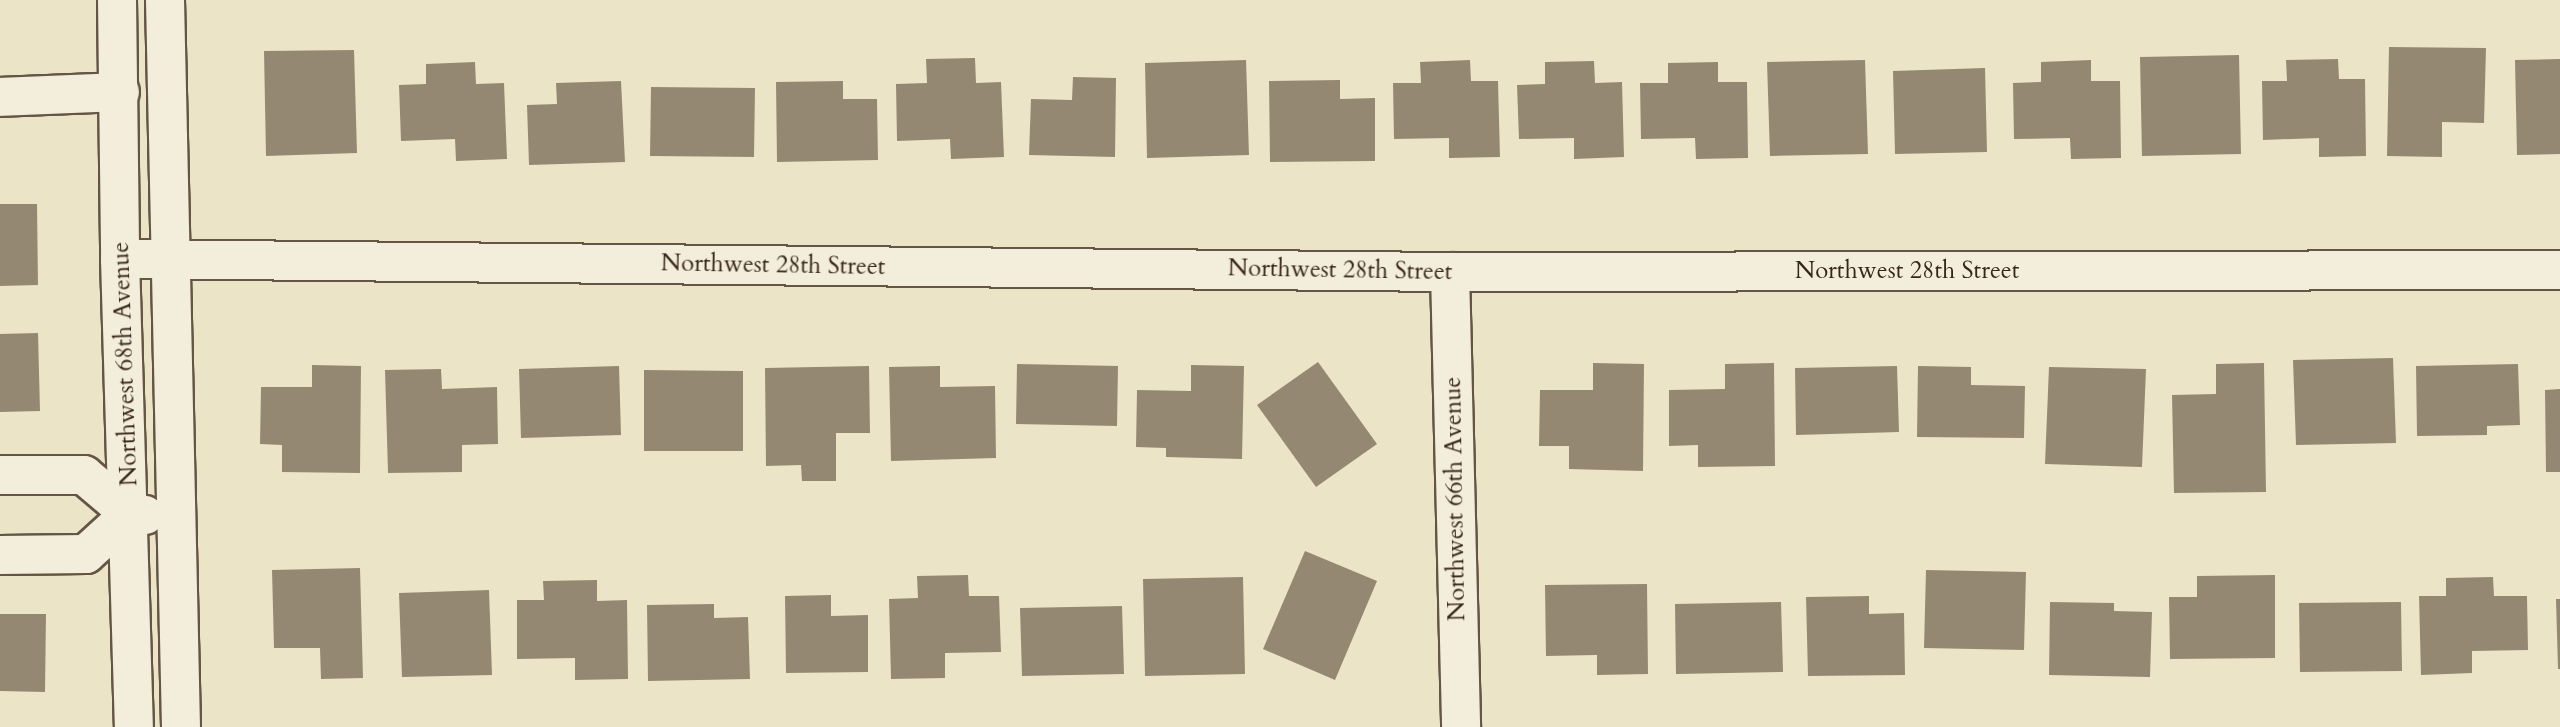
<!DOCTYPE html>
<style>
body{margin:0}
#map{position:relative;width:2560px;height:727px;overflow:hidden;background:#ece4c7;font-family:Cardo,serif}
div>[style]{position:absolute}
.building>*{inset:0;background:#958873}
.roads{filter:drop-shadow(2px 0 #645544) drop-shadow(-2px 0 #645544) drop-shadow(0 2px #645544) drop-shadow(0 -2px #645544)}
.minor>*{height:38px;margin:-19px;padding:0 19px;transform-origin:19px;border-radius:19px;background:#f3eddb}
span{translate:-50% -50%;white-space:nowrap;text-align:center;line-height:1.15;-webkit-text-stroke:5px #f3eddb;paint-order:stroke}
.street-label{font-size:24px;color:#362519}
</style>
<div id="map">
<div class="building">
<div style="clip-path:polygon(2389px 47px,2486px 48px,2484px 123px,2442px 122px,2442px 157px,2387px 156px)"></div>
<div style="clip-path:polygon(354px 50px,357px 153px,266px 156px,264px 51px)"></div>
<div style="clip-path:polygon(2239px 55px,2241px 154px,2142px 156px,2140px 57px)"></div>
<div style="clip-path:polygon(975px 58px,976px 83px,1001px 82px,1004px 157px,951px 159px,950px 139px,897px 141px,896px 84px,927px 83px,926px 59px)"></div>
<div style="clip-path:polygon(2338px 59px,2339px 79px,2365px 79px,2366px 156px,2319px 157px,2319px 138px,2263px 140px,2262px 81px,2287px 81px,2286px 60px)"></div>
<div style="clip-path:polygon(2560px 59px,2560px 154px,2517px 155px,2515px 60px)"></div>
<div style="clip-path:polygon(1246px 60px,1249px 155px,1147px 158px,1145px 63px)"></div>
<div style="clip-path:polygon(1470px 60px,1471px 81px,1498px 81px,1500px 157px,1449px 158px,1449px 138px,1394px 139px,1393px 83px,1421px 83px,1420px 62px)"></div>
<div style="clip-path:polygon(1865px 60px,1868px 154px,1770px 156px,1767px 62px)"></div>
<div style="clip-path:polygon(2091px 60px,2091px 81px,2120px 81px,2121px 158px,2071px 159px,2070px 138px,2014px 139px,2013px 83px,2041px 82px,2041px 62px)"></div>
<div style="clip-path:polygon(1594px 61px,1595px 83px,1622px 82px,1624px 157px,1574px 159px,1574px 138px,1519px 139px,1517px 85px,1545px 84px,1545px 62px)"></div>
<div style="clip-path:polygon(475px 62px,476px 84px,504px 83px,507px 159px,456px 161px,455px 139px,401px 141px,399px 85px,426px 84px,426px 64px)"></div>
<div style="clip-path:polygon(1718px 62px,1718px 82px,1747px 82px,1748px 158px,1696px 159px,1695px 138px,1641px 139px,1640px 83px,1668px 83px,1668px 63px)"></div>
<div style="clip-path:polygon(1985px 68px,1987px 152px,1895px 154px,1893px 71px)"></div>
<div style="clip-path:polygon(1073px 77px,1116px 78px,1115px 157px,1029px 155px,1031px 99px,1072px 100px)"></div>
<div style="clip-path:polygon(1340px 80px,1340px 99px,1375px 98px,1375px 161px,1270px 162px,1269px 81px)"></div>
<div style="clip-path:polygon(621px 81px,625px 162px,529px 165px,527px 105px,557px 104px,556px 83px)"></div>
<div style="clip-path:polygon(843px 81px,843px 99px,877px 99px,878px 160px,777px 162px,776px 82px)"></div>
<div style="clip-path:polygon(651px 87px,755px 88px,754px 157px,650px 156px)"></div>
<div style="clip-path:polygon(0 204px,37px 204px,38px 285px,0 286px)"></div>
<div style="clip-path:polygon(38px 333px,40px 411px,0 412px,0 334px)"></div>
<div style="clip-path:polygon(2393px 358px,2396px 443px,2296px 445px,2293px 360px)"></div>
<div style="clip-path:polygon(1318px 362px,1377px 444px,1316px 487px,1257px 405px)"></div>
<div style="clip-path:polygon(1593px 363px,1644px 364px,1643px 471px,1569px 469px,1569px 446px,1539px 446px,1540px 390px,1593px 390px)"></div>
<div style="clip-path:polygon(1774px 363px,1775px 466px,1698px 467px,1698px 445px,1669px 446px,1669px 390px,1725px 389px,1725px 364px)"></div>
<div style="clip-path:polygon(2264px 363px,2266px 492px,2174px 493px,2172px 395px,2216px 394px,2216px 364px)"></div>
<div style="clip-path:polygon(1017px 364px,1118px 366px,1117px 426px,1016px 424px)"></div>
<div style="clip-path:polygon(2518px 364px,2520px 425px,2487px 426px,2487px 435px,2417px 436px,2416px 366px)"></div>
<div style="clip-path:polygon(312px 365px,361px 366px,360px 473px,282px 472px,282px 445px,260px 444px,261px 387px,312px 387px)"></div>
<div style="clip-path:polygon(1191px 365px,1244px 366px,1242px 459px,1166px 457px,1166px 448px,1136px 447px,1137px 390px,1191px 391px)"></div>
<div style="clip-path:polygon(619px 366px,621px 435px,521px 438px,519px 369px)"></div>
<div style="clip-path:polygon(869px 366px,870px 433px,836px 433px,836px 481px,802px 481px,801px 465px,766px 466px,765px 368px)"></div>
<div style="clip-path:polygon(940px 366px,940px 387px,995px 386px,996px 458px,891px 461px,889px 367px)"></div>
<div style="clip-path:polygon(1897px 366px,1899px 432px,1796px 435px,1795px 368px)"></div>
<div style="clip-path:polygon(1918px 366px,1971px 367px,1971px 385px,2025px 386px,2024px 438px,1917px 437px)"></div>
<div style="clip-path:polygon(2049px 367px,2146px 369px,2142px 467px,2045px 464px)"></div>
<div style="clip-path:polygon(441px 369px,442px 389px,497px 387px,498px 444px,462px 445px,462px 472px,388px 473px,385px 370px)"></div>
<div style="clip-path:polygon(644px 370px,743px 371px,743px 451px,644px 451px)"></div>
<div style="clip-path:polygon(2560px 389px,2560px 472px,2546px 472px,2545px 390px)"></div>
<div style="clip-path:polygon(1305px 551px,1377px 581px,1335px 680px,1263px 649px)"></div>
<div style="clip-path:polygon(360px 568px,363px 678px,321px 679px,320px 648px,274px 648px,272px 570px)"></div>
<div style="clip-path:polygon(1926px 570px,2026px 572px,2024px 650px,1924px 648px)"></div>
<div style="clip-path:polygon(968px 575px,969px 596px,999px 596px,1001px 652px,945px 653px,945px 678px,891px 679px,889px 599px,918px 598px,917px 576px)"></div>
<div style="clip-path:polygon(2275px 575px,2275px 658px,2170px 659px,2169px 597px,2197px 597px,2197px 576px)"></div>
<div style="clip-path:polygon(1243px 577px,1245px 674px,1145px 676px,1143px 579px)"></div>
<div style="clip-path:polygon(2493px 577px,2494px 596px,2527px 596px,2528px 650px,2472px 651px,2472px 673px,2421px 675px,2419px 596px,2446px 596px,2446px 578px)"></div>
<div style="clip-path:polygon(597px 580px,597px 601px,627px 600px,628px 679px,575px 680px,575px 658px,517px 659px,517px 600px,544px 600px,543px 581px)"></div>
<div style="clip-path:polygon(1647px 584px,1648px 674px,1597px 675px,1597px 655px,1546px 656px,1545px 585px)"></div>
<div style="clip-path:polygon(489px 590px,492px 675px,402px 677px,399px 593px)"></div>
<div style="clip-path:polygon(831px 595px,831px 616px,868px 615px,868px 672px,786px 673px,785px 596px)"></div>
<div style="clip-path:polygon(1869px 596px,1869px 614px,1904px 613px,1905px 675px,1808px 676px,1806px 597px)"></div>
<div style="clip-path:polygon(2556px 599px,2560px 599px,2560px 669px,2558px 669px)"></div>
<div style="clip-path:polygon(1781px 602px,1783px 672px,1676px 674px,1675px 604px)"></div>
<div style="clip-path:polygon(2050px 602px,2114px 603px,2114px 611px,2152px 612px,2150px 677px,2049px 675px)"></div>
<div style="clip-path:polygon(2401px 602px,2402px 671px,2300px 672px,2299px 603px)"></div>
<div style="clip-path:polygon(714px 604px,714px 618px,748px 617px,750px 679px,648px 681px,647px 605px)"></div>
<div style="clip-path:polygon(1122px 606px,1124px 674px,1022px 676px,1020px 608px)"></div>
<div style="clip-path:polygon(0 614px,46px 614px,45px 692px,0 691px)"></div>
</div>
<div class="roads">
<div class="minor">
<div style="left:117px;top:0;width:259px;rotate:89.3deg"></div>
<div style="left:120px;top:259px;width:468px;rotate:88.3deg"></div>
<div style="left:165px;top:0;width:727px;rotate:88.74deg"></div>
<div style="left:0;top:97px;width:120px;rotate:-2.4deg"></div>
<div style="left:120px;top:259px;width:1330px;rotate:0.56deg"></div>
<div style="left:1450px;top:272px;width:1110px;rotate:-0.1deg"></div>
<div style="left:1450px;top:272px;width:455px;rotate:88.6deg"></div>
<div style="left:0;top:475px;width:84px"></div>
<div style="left:84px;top:475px;width:60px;rotate:40.3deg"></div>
<div style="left:130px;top:514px;width:15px;rotate:4deg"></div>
<div style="left:0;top:555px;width:86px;rotate:-0.7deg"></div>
<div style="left:86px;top:554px;width:59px;rotate:-42.3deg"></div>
</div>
</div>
<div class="street-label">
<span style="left:773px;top:265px;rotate:1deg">Northwest 28th Street</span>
<span style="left:1340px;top:270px;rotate:1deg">Northwest 28th Street</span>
<span style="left:1907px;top:271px">Northwest 28th Street</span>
<span style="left:125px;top:364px;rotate:-92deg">Northwest 68th Avenue</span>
<span style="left:1455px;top:499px;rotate:-91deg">Northwest 66th Avenue</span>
</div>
</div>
